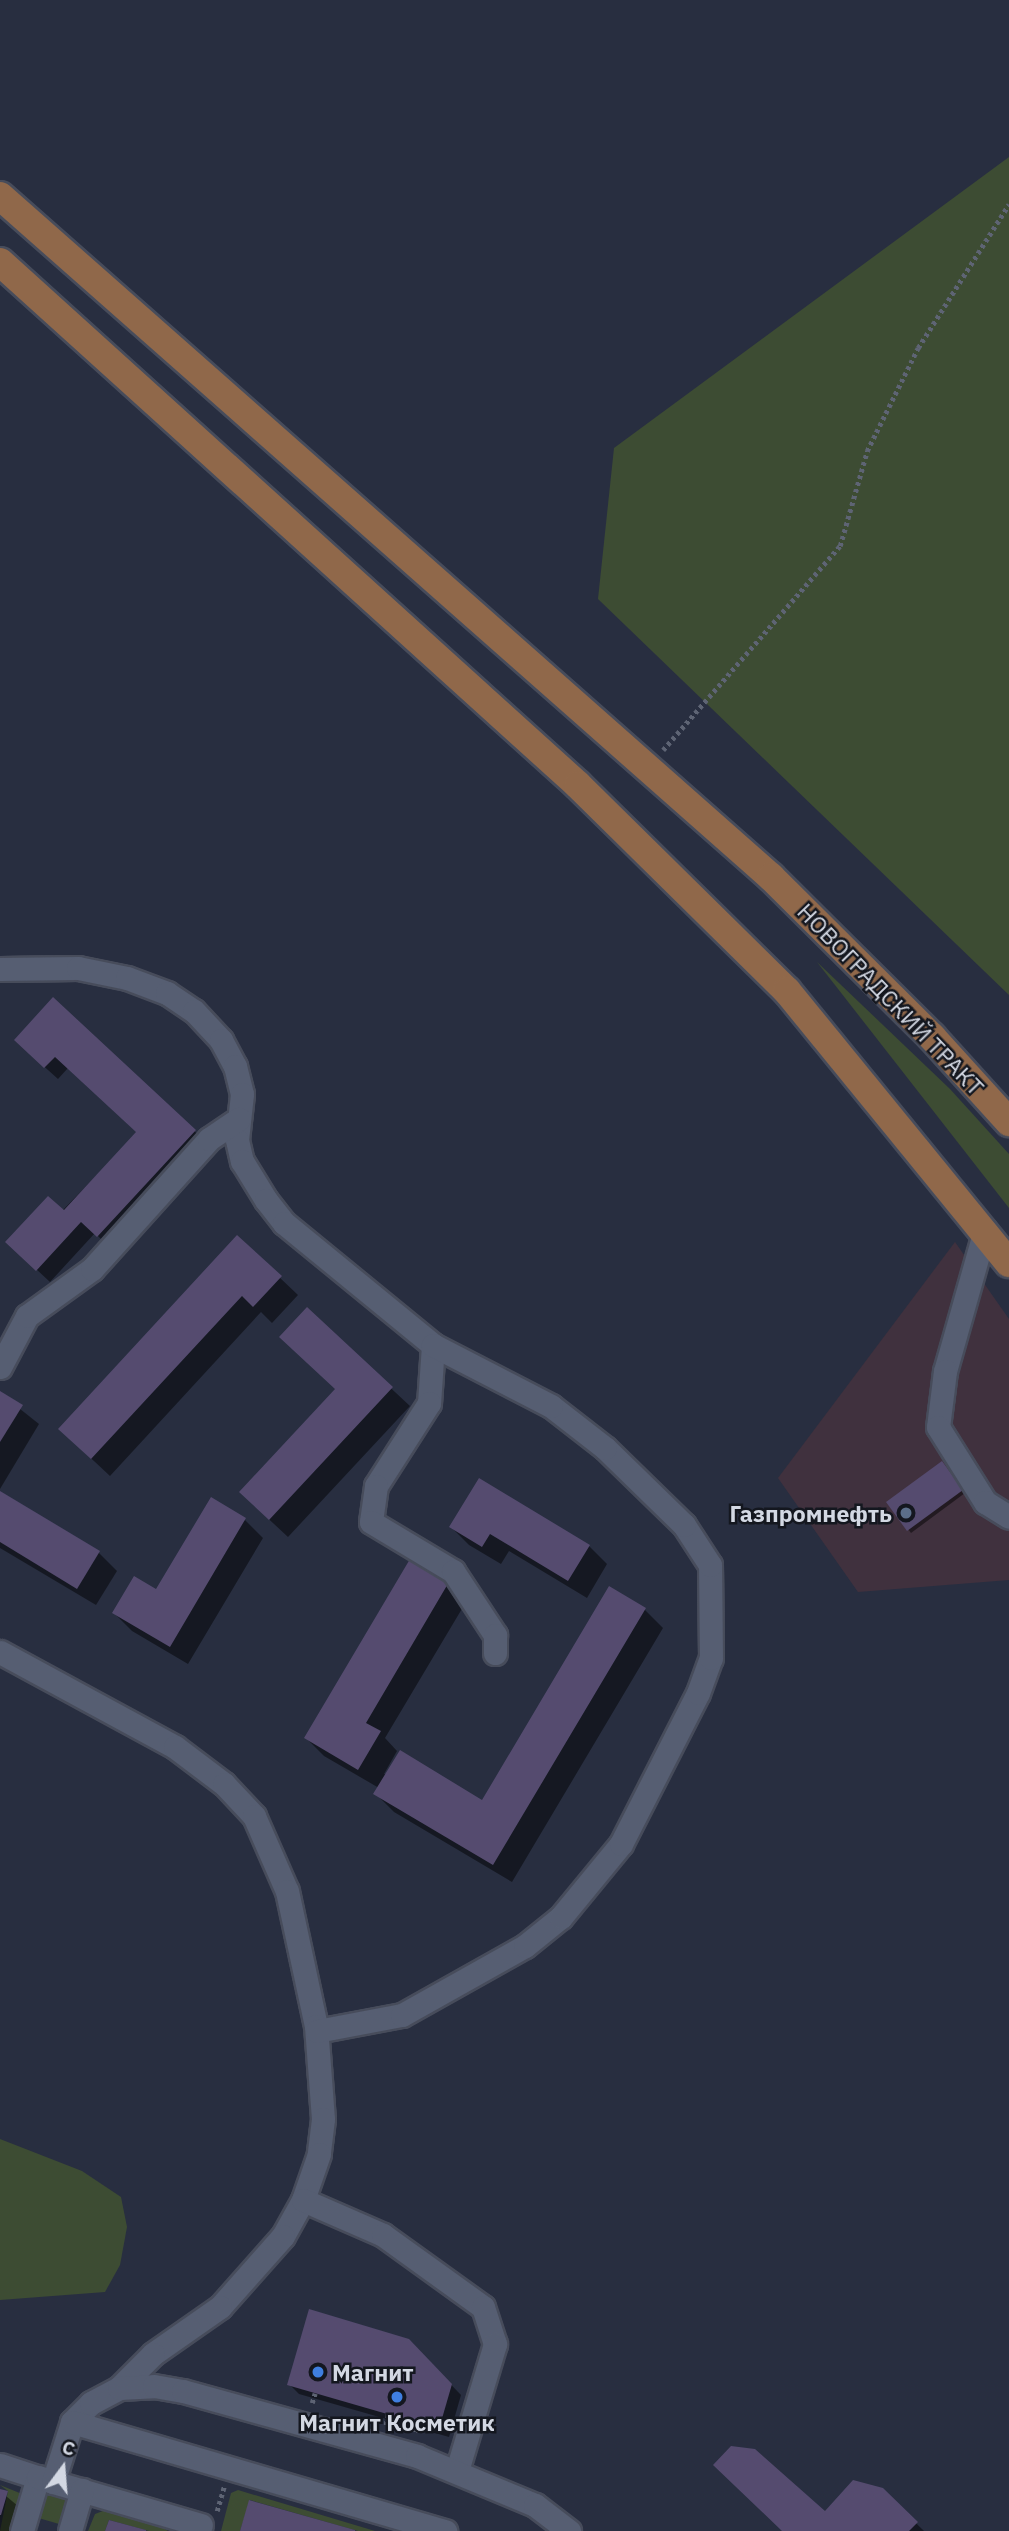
<!DOCTYPE html>
<meta charset="utf-8">
<style>
body{margin:0}
#map{position:relative;width:1009px;height:2531px;overflow:hidden;background:#282e40;font-family:"IBM Plex Sans",sans-serif}
div>[style]{position:absolute}
.commercial>*{inset:0;background:#40313e}
.green>*{inset:0;background:#3d4c33}
.shadow>*{inset:0;background:#0007}
.building>*{inset:0;background:#554b6f}
.path>*{height:4.5px;margin-top:-2.25px;transform-origin:0;background:repeating-linear-gradient(90deg,#5e6474 0 3.5px,transparent 0 7px)}
.roads{filter:drop-shadow(2px 0 #474c5b) drop-shadow(-2px 0 #474c5b) drop-shadow(0 2px #474c5b) drop-shadow(0 -2px #474c5b)}
.minor>*{height:23px;margin:-11.5px;padding:0 11.5px;transform-origin:11.5px;border-radius:11.5px;background:#565e72}
.major>*{height:28px;margin:-14px;padding:0 14px;transform-origin:14px;border-radius:14px;background:#90684a}
.dots>*{width:19px;height:19px;translate:-50% -50%;box-sizing:border-box;border:4px solid #14171f;border-radius:50%}
span{translate:-50% -50%;white-space:nowrap;text-align:center;line-height:1.15;-webkit-text-stroke:5px #14171f;paint-order:stroke}
.street-label{font-size:23px;color:#d3d8e3}
.poi-label{font-size:23px;color:#d3d8e3;font-weight:700}
.right{translate:-100% -50%;text-align:right}
.left{translate:0 -50%;text-align:left}
.north{position:absolute;left:28px;top:2433px;width:70px;height:70px;-webkit-text-stroke:5px #14171f;paint-order:stroke;rotate:16deg;font-size:19px;font-weight:700;line-height:28px;text-align:center;color:#d3d8e3}
.north::after{content:'';display:block;margin:auto;width:24px;height:32px;background:#d3d8e3;clip-path:polygon(50% 0,100% 100%,50% 72%,0 100%)}
</style>
<div id="map">
<div class="commercial">
<div style="clip-path:polygon(955px 1242px,1009px 1319px,1009px 1580px,858px 1592px,778px 1478px)"></div>
</div>
<div class="green">
<div style="clip-path:polygon(1009px 157px,1009px 995px,598px 599px,614px 448px)"></div>
<div style="clip-path:polygon(817px 962px,950px 1089px,1009px 1154px,1009px 1208px)"></div>
<div style="clip-path:polygon(0 2139px,82px 2171px,121px 2197px,127px 2227px,120px 2265px,105px 2292px,0 2300px)"></div>
<div style="clip-path:polygon(0 2485px,22px 2494px,16px 2531px,0 2531px,8px 2491px)"></div>
<div style="clip-path:polygon(238px 2490px,375px 2531px,358px 2531px,250px 2500px,240px 2531px,221px 2531px,231px 2493px)"></div>
<div style="clip-path:polygon(46px 2493px,66px 2500px,66px 2526px,35px 2517px)"></div>
<div style="clip-path:polygon(108px 2509px,150px 2520px,168px 2531px,149px 2531px,109px 2520px,105px 2531px,88px 2531px,95px 2514px)"></div>
</div>
<div class="shadow">
<div style="clip-path:polygon(53px 999px,208px 1144px,110px 1248px,95px 1233px,50px 1282px,20px 1254px,138px 1133px,68px 1068px,58px 1079px,28px 1052px)"></div>
<div style="clip-path:polygon(237px 1237px,298px 1295px,272px 1323px,261px 1312px,110px 1476px,79px 1447px)"></div>
<div style="clip-path:polygon(307px 1310px,410px 1406px,288px 1537px,259px 1510px,337px 1390px)"></div>
<div style="clip-path:polygon(0 1393px,39px 1424px,0 1489px)"></div>
<div style="clip-path:polygon(944px 1466px,965px 1493px,911px 1533px,888px 1502px)"></div>
<div style="clip-path:polygon(0 1493px,99px 1553px,117px 1571px,96px 1605px,0 1548px)"></div>
<div style="clip-path:polygon(245px 1520px,263px 1538px,188px 1664px,132px 1631px,114px 1613px,157px 1591px)"></div>
<div style="clip-path:polygon(451px 1527px,589px 1546px,607px 1564px,587px 1598px,509px 1551px,501px 1564px,469px 1545px)"></div>
<div style="clip-path:polygon(448px 1584px,466px 1602px,385px 1738px,397px 1751px,384px 1774px,483px 1802px,609px 1589px,645px 1610px,663px 1628px,512px 1882px,394px 1812px,376px 1794px,379px 1788px,324px 1756px,306px 1738px)"></div>
<div style="clip-path:polygon(408px 2340px,461px 2395px,449px 2437px,299px 2394px,289px 2384px)"></div>
<div style="clip-path:polygon(882px 2490px,924px 2531px,784px 2531px)"></div>
<div style="clip-path:polygon(0 2491px,31px 2517px,27px 2531px,0 2531px)"></div>
</div>
<div class="building">
<div style="clip-path:polygon(53px 997px,196px 1130px,97px 1237px,81px 1222px,36px 1271px,5px 1242px,48px 1196px,64px 1210px,136px 1132px,55px 1057px,44px 1068px,14px 1040px)"></div>
<div style="clip-path:polygon(237px 1235px,282px 1276px,253px 1307px,242px 1296px,91px 1459px,58px 1429px)"></div>
<div style="clip-path:polygon(307px 1307px,393px 1387px,269px 1520px,239px 1492px,335px 1389px,279px 1337px)"></div>
<div style="clip-path:polygon(0 1391px,23px 1405px,0 1442px)"></div>
<div style="clip-path:polygon(942px 1461px,963px 1490px,907px 1531px,886px 1502px)"></div>
<div style="clip-path:polygon(479px 1478px,590px 1545px,568px 1581px,490px 1534px,482px 1547px,449px 1527px)"></div>
<div style="clip-path:polygon(0 1491px,100px 1551px,77px 1589px,0 1542px)"></div>
<div style="clip-path:polygon(211px 1497px,246px 1518px,170px 1647px,112px 1613px,134px 1576px,156px 1589px)"></div>
<div style="clip-path:polygon(410px 1559px,449px 1582px,366px 1723px,381px 1731px,358px 1770px,304px 1738px)"></div>
<div style="clip-path:polygon(609px 1586px,646px 1608px,493px 1865px,373px 1794px,400px 1750px,482px 1800px)"></div>
<div style="clip-path:polygon(309px 2309px,409px 2339px,452px 2384px,439px 2429px,287px 2385px)"></div>
<div style="clip-path:polygon(731px 2446px,755px 2449px,825px 2511px,853px 2480px,883px 2488px,918px 2522px,909px 2531px,782px 2531px,713px 2465px)"></div>
<div style="clip-path:polygon(0 2489px,8px 2491px,1px 2515px,0 2515px)"></div>
<div style="clip-path:polygon(249px 2500px,355px 2530px,355px 2531px,240px 2531px)"></div>
<div style="clip-path:polygon(109px 2520px,146px 2530px,146px 2531px,105px 2531px)"></div>
</div>
<div class="path">
<div style="left:663px;top:750px;width:270px;rotate:-49.1deg"></div>
<div style="left:840px;top:546px;width:99px;rotate:-74.1deg"></div>
<div style="left:867px;top:451px;width:115px;rotate:-63.7deg"></div>
<div style="left:918px;top:348px;width:170px;rotate:-57.7deg"></div>
<div style="left:312px;top:2403px;width:10px;rotate:-73deg"></div>
<div style="left:386px;top:2425px;width:11px;rotate:-80deg"></div>
<div style="left:415px;top:2432px;width:10px;rotate:-73deg"></div>
<div style="left:217px;top:2511px;width:26px;rotate:-74deg"></div>
</div>
<div class="roads">
<div class="minor">
<div style="left:0;top:969px;width:78px;rotate:-0.7deg"></div>
<div style="left:78px;top:968px;width:50px;rotate:11.5deg"></div>
<div style="left:127px;top:978px;width:43px;rotate:20.6deg"></div>
<div style="left:167px;top:993px;width:32px;rotate:34deg"></div>
<div style="left:194px;top:1011px;width:40px;rotate:47deg"></div>
<div style="left:221px;top:1040px;width:30px;rotate:62deg"></div>
<div style="left:235px;top:1066px;width:29px;rotate:76deg"></div>
<div style="left:242px;top:1094px;width:46px;rotate:96.2deg"></div>
<div style="left:237px;top:1140px;width:22px;rotate:77deg"></div>
<div style="left:242px;top:1161px;width:46px;rotate:58.4deg"></div>
<div style="left:266px;top:1200px;width:29px;rotate:52deg"></div>
<div style="left:284px;top:1223px;width:193px;rotate:39.3deg"></div>
<div style="left:433px;top:1345px;width:58px;rotate:93.9deg"></div>
<div style="left:429px;top:1403px;width:98px;rotate:122.6deg"></div>
<div style="left:376px;top:1486px;width:36px;rotate:98deg"></div>
<div style="left:371px;top:1522px;width:96px;rotate:30.9deg"></div>
<div style="left:453px;top:1571px;width:77px;rotate:56.7deg"></div>
<div style="left:495px;top:1635px;width:18px;rotate:90deg"></div>
<div style="left:985px;top:1230px;width:147px;rotate:105.8deg"></div>
<div style="left:945px;top:1371px;width:56px;rotate:97.1deg"></div>
<div style="left:938px;top:1427px;width:89px;rotate:57.9deg"></div>
<div style="left:985px;top:1502px;width:28px;rotate:32deg"></div>
<div style="left:0;top:1367px;width:58px;rotate:-62.1deg"></div>
<div style="left:27px;top:1316px;width:80px;rotate:-35.9deg"></div>
<div style="left:92px;top:1269px;width:175px;rotate:-48deg"></div>
<div style="left:209px;top:1139px;width:36px;rotate:-34deg"></div>
<div style="left:0;top:1652px;width:199px;rotate:28.5deg"></div>
<div style="left:175px;top:1747px;width:61px;rotate:37.1deg"></div>
<div style="left:224px;top:1784px;width:44px;rotate:46.8deg"></div>
<div style="left:254px;top:1816px;width:82px;rotate:66.3deg"></div>
<div style="left:287px;top:1891px;width:138px;rotate:77.9deg"></div>
<div style="left:316px;top:2026px;width:93px;rotate:85.7deg"></div>
<div style="left:323px;top:2119px;width:35px;rotate:97deg"></div>
<div style="left:319px;top:2154px;width:49px;rotate:109.2deg"></div>
<div style="left:303px;top:2200px;width:41px;rotate:119.1deg"></div>
<div style="left:283px;top:2236px;width:95px;rotate:131.6deg"></div>
<div style="left:220px;top:2307px;width:82px;rotate:145deg"></div>
<div style="left:153px;top:2354px;width:48px;rotate:135deg"></div>
<div style="left:317px;top:2031px;width:86px;rotate:-10.7deg"></div>
<div style="left:402px;top:2015px;width:141px;rotate:-29.3deg"></div>
<div style="left:525px;top:1946px;width:46px;rotate:-38.9deg"></div>
<div style="left:561px;top:1917px;width:94px;rotate:-50.6deg"></div>
<div style="left:621px;top:1844px;width:169px;rotate:-63deg"></div>
<div style="left:698px;top:1693px;width:37px;rotate:-70deg"></div>
<div style="left:711px;top:1658px;width:93px;rotate:-90.6deg"></div>
<div style="left:710px;top:1565px;width:48px;rotate:-123deg"></div>
<div style="left:684px;top:1525px;width:110px;rotate:-135.7deg"></div>
<div style="left:605px;top:1448px;width:68px;rotate:-142.1deg"></div>
<div style="left:551px;top:1406px;width:133px;rotate:-152.7deg"></div>
<div style="left:303px;top:2200px;width:87px;rotate:23.6deg"></div>
<div style="left:383px;top:2235px;width:123px;rotate:35.8deg"></div>
<div style="left:483px;top:2307px;width:39px;rotate:72deg"></div>
<div style="left:495px;top:2344px;width:133px;rotate:106.7deg"></div>
<div style="left:72px;top:2422px;width:27px;rotate:-45deg"></div>
<div style="left:91px;top:2403px;width:32px;rotate:-28deg"></div>
<div style="left:119px;top:2388px;width:35px;rotate:-3deg"></div>
<div style="left:154px;top:2386px;width:29px;rotate:10deg"></div>
<div style="left:183px;top:2391px;width:243px;rotate:15.5deg"></div>
<div style="left:417px;top:2456px;width:128px;rotate:22.6deg"></div>
<div style="left:535px;top:2505px;width:43px;rotate:37.4deg"></div>
<div style="left:0;top:2465px;width:40px;rotate:18deg"></div>
<div style="left:53px;top:2482px;width:154px;rotate:16.2deg"></div>
<div style="left:22px;top:2531px;width:56px;rotate:-73.5deg"></div>
<div style="left:38px;top:2477px;width:16px;rotate:18deg"></div>
<div style="left:53px;top:2482px;width:63px;rotate:-72.4deg"></div>
<div style="left:72px;top:2422px;width:389px;rotate:16.3deg"></div>
<div style="left:70px;top:2531px;width:43px;rotate:-73.7deg"></div>
</div>
<div class="major">
<div style="left:0;top:196px;width:1029px;rotate:41.45deg"></div>
<div style="left:771px;top:877px;width:227px;rotate:44.8deg"></div>
<div style="left:932px;top:1037px;width:115px;rotate:47.8deg"></div>
<div style="left:0;top:262px;width:779px;rotate:42.14deg"></div>
<div style="left:578px;top:785px;width:293px;rotate:44.6deg"></div>
<div style="left:787px;top:991px;width:351px;rotate:50.8deg"></div>
</div>
</div>
<div class="dots">
<div style="left:906px;top:1513px;background:#5c6f8a"></div>
<div style="left:318px;top:2372px;background:#3f7fe0"></div>
<div style="left:397px;top:2397px;background:#3f7fe0"></div>
</div>
<div class="street-label">
<span style="left:891px;top:999px;rotate:46deg">НОВОГРАДСКИЙ ТРАКТ</span>
</div>
<div class="poi-label">
<span class="right" style="left:892px;top:1513px">Газпромнефть</span>
<span class="left" style="left:332px;top:2372px">Магнит</span>
<span style="left:397px;top:2422px">Магнит Косметик</span>
</div>
<div class="north">С</div>
</div>
